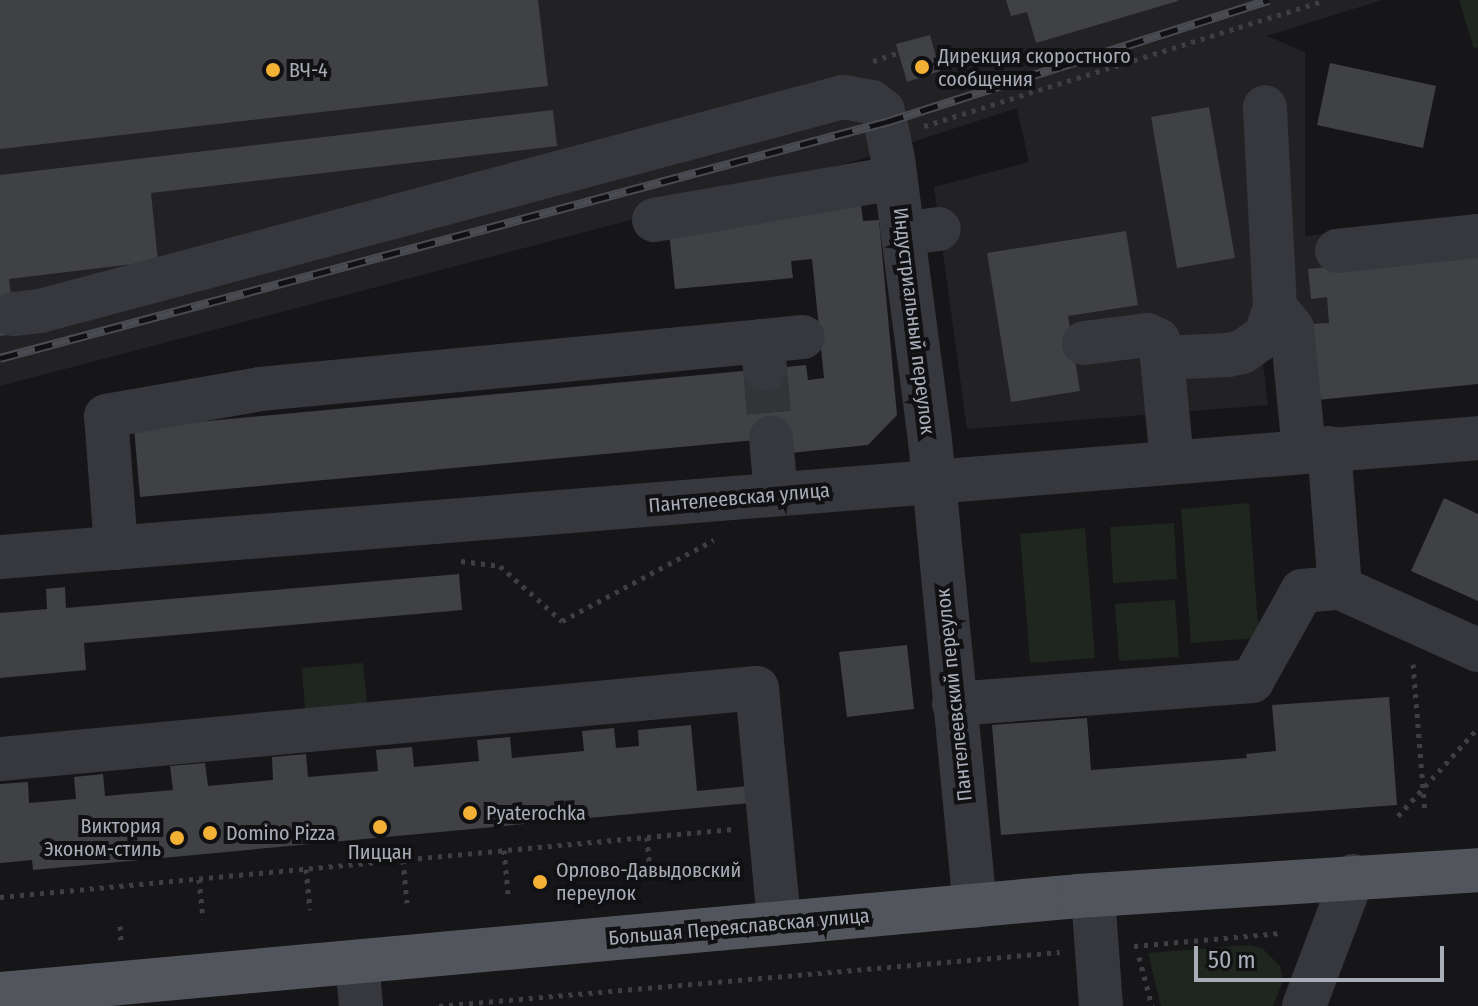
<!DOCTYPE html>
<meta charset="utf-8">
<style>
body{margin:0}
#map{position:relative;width:1478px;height:1006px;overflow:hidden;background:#161618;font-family:"Fira Sans Condensed",sans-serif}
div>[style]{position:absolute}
.built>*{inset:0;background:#222225}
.green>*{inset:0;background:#1e261f}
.building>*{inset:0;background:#404145}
.minor-tunnel>*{height:44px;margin-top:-22px;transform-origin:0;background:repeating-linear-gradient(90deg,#333438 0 44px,transparent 0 66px)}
.path>*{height:5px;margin-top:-2.5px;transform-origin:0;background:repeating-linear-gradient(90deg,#3d3f44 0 4px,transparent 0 10px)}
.minor>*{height:44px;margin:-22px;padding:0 22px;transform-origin:22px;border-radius:22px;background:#37383d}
.major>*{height:44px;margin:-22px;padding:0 22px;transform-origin:22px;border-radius:22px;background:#53555c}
.rail>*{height:9px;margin-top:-4.5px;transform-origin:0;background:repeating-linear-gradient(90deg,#111113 0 18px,#4a4c52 0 36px);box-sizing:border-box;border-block:2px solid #4a4c52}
.dots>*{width:22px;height:22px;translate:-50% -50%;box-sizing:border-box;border:4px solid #111113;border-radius:50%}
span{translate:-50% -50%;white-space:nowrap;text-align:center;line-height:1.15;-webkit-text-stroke:8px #111113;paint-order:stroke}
.poi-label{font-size:20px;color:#a8adb8}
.left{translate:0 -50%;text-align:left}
.right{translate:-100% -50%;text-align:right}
.street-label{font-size:20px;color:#a8adb8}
.scale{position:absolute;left:1194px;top:946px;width:250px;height:36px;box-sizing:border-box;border:4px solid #a8adb8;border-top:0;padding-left:10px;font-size:24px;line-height:28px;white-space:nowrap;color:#a8adb8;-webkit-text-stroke:6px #111113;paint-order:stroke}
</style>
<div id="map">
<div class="built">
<div style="clip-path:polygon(0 0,1382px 0,1267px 36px,1305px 52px,1305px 236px,1478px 216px,1312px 351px,1262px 356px,1268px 405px,967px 429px,934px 187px,1029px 162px,1017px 108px,855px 161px,0 386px)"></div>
</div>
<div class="green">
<div style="clip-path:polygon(1459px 0,1478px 0,1478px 47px,1474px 49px)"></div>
<div style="clip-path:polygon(1249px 503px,1259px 638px,1191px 643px,1181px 509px)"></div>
<div style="clip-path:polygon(1174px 523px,1177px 579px,1113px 583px,1110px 527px)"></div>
<div style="clip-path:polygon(1085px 528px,1095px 658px,1030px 663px,1020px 534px)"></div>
<div style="clip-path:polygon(1175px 600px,1179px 657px,1119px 661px,1115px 604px)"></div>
<div style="clip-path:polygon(363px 663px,367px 704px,305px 709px,302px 668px)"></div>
<div style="clip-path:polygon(1249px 945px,1263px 949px,1280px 966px,1283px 981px,1273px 1006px,1161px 1006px,1148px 953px)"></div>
</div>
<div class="building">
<div style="clip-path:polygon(0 0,538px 0,548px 86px,0 149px)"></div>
<div style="clip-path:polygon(1006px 0,1178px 0,1178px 1px,1036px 43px,1027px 12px,1011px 16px)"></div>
<div style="clip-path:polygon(930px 35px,940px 71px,907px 82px,896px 44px)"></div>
<div style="clip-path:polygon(1330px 63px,1436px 86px,1423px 148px,1317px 125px)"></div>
<div style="clip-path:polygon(1209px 107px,1235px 258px,1177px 268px,1151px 117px)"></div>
<div style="clip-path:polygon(553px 110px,557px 146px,151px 193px,158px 261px,9px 279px,16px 334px,0 336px,0 175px)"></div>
<div style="clip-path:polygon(861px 204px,863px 221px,879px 220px,897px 415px,868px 445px,790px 453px,788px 437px,140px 497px,134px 428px,806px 365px,808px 380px,824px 378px,812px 259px,791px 261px,793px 278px,675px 289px,668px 222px)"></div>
<div style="clip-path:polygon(1126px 231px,1138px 305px,1068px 316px,1080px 391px,1011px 402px,987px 253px)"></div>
<div style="clip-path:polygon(1478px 253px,1478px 384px,1317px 400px,1309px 324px,1329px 323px,1327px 297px,1311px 299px,1308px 269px)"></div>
<div style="clip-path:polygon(1444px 498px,1478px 514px,1478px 601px,1411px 571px)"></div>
<div style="clip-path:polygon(459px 574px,462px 610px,84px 643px,86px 670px,0 678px,0 613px,47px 609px,46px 589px,65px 587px,66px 608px)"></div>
<div style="clip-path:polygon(907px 645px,914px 709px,847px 717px,839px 652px)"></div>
<div style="clip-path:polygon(1389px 697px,1397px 805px,1001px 835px,992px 725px,1087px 718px,1091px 770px,1247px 758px,1246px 754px,1276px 751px,1272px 705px)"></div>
<div style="clip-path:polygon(691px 725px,697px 791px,748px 786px,750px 803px,33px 870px,32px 860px,0 863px,0 784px,28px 782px,29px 803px,76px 799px,74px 777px,103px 774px,105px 796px,173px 790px,170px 766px,205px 763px,208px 786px,273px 780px,272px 757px,306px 754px,308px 777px,378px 771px,376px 750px,412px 747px,414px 767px,479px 761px,477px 740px,510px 737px,512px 758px,584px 751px,582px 731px,614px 728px,616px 748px,639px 746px,638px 730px)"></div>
</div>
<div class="minor-tunnel">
<div style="left:765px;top:369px;width:69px;rotate:85deg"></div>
</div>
<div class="path">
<div style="left:873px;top:61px;width:26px;rotate:-18deg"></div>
<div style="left:924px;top:126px;width:420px;rotate:-17.4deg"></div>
<div style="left:461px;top:561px;width:39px;rotate:7deg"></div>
<div style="left:500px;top:566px;width:83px;rotate:41.6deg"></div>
<div style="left:562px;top:621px;width:172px;rotate:-28.1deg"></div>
<div style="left:1413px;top:664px;width:150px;rotate:85.4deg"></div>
<div style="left:1398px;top:816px;width:119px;rotate:-47.7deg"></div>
<div style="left:647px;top:837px;width:46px;rotate:85deg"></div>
<div style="left:504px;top:850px;width:44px;rotate:84.8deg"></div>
<div style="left:403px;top:860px;width:43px;rotate:84.7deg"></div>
<div style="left:306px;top:869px;width:41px;rotate:84.4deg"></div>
<div style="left:199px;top:879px;width:40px;rotate:84.3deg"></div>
<div style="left:0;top:897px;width:736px;rotate:-5.3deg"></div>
<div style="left:120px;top:926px;width:14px;rotate:86deg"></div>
<div style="left:1134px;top:946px;width:147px;rotate:-5.1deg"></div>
<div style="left:1139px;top:957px;width:51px;rotate:75.1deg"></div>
<div style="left:439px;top:1006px;width:623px;rotate:-4.97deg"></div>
</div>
<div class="minor">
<div style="left:654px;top:220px;width:245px;rotate:-9.9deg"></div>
<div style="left:903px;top:234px;width:36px;rotate:-8deg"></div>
<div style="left:1337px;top:251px;width:142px;rotate:-6.1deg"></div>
<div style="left:1275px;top:307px;width:27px;rotate:51deg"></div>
<div style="left:1292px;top:328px;width:123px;rotate:84.4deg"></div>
<div style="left:13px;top:314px;width:27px;rotate:-6deg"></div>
<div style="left:40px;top:311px;width:831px;rotate:-14.92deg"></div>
<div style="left:843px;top:97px;width:29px;rotate:10deg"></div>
<div style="left:872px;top:102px;width:14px;rotate:39deg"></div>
<div style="left:883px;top:111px;width:49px;rotate:78.2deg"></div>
<div style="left:893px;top:159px;width:283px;rotate:82.5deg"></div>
<div style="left:930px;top:440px;width:468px;rotate:84.5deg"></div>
<div style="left:762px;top:341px;width:41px;rotate:-5.6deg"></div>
<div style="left:1084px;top:343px;width:64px;rotate:-7.2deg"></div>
<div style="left:1147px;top:335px;width:12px;rotate:24deg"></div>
<div style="left:1158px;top:340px;width:18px;rotate:77deg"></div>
<div style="left:1162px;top:358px;width:66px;rotate:-2.6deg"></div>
<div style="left:1228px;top:355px;width:14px;rotate:-12deg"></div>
<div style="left:1242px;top:352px;width:29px;rotate:-35deg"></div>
<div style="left:1266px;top:335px;width:29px;rotate:-72deg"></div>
<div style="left:1275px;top:307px;width:200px;rotate:-92.9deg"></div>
<div style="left:1162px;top:358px;width:103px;rotate:84.5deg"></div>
<div style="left:771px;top:438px;width:56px;rotate:84.9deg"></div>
<div style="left:1329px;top:448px;width:140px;rotate:85.5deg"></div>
<div style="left:116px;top:548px;width:132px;rotate:-94.3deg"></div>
<div style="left:106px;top:416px;width:156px;rotate:-9.9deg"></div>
<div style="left:260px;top:389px;width:504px;rotate:-5.46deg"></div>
<div style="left:762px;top:341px;width:28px;rotate:84deg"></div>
<div style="left:0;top:557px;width:1483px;rotate:-4.6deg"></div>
<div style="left:954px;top:704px;width:299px;rotate:-4.4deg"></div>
<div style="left:1252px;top:681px;width:103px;rotate:-60.9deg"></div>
<div style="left:1302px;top:591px;width:38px;rotate:-5deg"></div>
<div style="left:1340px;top:588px;width:151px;rotate:24.2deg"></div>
<div style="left:0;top:759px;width:760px;rotate:-5.36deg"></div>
<div style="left:757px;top:688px;width:235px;rotate:84.6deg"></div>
<div style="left:1093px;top:895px;width:111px;rotate:85.9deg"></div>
<div style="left:357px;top:962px;width:44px;rotate:84.8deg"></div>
<div style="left:1304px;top:1006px;width:139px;rotate:-69.3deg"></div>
</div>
<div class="major">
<div style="left:0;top:994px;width:1082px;rotate:-5.19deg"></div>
<div style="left:1078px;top:896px;width:401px;rotate:-3.7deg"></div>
</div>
<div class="rail">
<div style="left:0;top:358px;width:917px;rotate:-14.92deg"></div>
<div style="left:886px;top:122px;width:402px;rotate:-17.7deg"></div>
</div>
<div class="dots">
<div style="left:922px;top:67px;background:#f2b134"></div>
<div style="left:273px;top:70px;background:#f2b134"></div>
<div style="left:470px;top:813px;background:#f2b134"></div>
<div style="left:380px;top:827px;background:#f2b134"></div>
<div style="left:210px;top:833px;background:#f2b134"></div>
<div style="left:177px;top:838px;background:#f2b134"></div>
<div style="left:540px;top:882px;background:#f2b134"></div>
</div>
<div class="poi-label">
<span class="left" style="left:938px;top:68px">Дирекция скоростного<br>сообщения</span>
<span class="left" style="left:289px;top:70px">ВЧ-4</span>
<span class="left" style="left:486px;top:813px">Pyaterochka</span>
<span class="right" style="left:161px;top:838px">Виктория<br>Эконом-стиль</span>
<span class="left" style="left:226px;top:833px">Domino Pizza</span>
<span style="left:380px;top:852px">Пиццан</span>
<span class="left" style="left:556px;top:882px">Орлово-Давыдовский<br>переулок</span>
</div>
<div class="street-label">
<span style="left:914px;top:321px;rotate:83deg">Индустриальный переулок</span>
<span style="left:739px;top:498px;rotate:-5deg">Пантелеевская улица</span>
<span style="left:954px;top:695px;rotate:-96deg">Пантелеевский переулок</span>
<span style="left:739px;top:927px;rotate:-5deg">Большая Переяславская улица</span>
</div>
<div class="scale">50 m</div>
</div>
